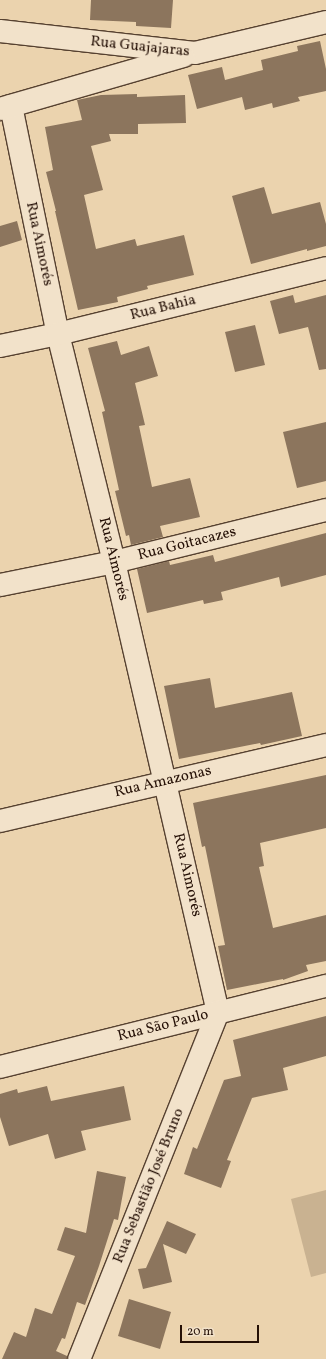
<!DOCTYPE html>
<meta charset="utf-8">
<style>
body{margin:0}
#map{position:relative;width:326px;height:1359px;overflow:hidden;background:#ebd3ae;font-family:Vollkorn,serif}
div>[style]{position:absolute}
.green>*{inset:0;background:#c9b291}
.building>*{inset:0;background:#8c755d}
.roads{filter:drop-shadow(1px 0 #564130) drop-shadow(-1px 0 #564130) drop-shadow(0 1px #564130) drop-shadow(0 -1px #564130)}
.street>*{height:22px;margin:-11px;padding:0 11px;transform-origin:11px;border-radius:11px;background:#f2e2ca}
span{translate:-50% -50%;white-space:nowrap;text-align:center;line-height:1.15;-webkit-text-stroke:3.5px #f2e2ca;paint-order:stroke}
.street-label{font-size:15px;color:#251006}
.scale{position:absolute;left:180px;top:1325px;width:79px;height:18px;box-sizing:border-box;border:2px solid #251006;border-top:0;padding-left:5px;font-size:12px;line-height:14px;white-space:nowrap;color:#251006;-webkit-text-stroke:3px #f2e2ca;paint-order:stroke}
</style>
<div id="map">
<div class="green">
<div style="clip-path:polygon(326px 1190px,326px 1273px,311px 1277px,291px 1199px)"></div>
</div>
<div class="building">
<div style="clip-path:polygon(91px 0,173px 0,171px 28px,136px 26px,136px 22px,90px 20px)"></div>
<div style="clip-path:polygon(320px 41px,326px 69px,326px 91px,298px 97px,300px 101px,273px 108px,272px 103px,245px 110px,242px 97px,197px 109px,188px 75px,222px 67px,225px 80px,263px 70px,261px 60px,298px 51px,297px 46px)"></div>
<div style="clip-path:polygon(137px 94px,137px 97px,185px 95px,186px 123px,138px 124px,138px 134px,109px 134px,111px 141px,91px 146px,103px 190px,84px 195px,96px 249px,135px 239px,137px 246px,184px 235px,194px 275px,147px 286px,148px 289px,117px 297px,118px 302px,78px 310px,55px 211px,56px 211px,46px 172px,53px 170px,45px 127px,82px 120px,77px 100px,101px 95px)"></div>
<div style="clip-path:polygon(264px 187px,272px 214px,320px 202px,326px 224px,326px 246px,307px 251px,307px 249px,251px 264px,232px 196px)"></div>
<div style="clip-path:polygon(17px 221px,22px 240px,0 247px,0 226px)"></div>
<div style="clip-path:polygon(293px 295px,295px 303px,326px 295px,326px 369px,319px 370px,308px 327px,279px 334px,270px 301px)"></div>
<div style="clip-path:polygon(255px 325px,265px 365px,235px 372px,225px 332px)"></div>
<div style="clip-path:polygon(117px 341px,121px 355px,149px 346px,158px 376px,135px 383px,145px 425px,139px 426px,152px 487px,190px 478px,200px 517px,160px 526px,163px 537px,131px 545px,129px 535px,126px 536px,115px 491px,119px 490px,102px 412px,105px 411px,88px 348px)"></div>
<div style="clip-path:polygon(326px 422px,326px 481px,297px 488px,283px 432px)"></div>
<div style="clip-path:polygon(326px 533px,326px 575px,281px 587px,279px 577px,221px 592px,223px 600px,204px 604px,203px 600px,147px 613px,137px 569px,169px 561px,170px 565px,213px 555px,215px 562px)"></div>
<div style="clip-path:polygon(210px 678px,215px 708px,292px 692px,302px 736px,261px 745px,260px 743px,179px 759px,164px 686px)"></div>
<div style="clip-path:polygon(326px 775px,326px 828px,260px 843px,264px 866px,259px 867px,273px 928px,326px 915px,326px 961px,306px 965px,308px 971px,283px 980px,283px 979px,227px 990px,218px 946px,225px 945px,205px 846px,202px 847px,193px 803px)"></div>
<div style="clip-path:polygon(326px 1016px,326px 1056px,283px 1068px,288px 1090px,252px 1098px,227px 1160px,231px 1161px,221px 1188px,184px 1174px,193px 1147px,197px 1149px,224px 1080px,241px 1076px,233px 1040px)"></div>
<div style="clip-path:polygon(47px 1086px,51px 1101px,124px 1086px,131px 1120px,81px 1131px,86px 1150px,55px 1159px,48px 1134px,9px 1146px,0 1117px,0 1094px,17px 1089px,18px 1093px)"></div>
<div style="clip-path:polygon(97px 1171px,126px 1177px,118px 1220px,114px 1219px,99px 1266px,85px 1305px,77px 1302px,65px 1339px,62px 1338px,56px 1351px,67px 1356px,67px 1359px,2px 1359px,14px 1332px,26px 1337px,35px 1308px,52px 1314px,75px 1256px,57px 1250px,65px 1227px,86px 1233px)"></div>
<div style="clip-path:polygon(167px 1221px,196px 1234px,186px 1254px,163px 1244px,172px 1282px,143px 1289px,138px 1269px,146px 1268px)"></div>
<div style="clip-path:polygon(129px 1299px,171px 1312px,160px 1349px,118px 1336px)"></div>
</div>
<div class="roads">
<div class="street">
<div style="left:0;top:31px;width:196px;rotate:6.4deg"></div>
<div style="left:195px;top:53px;width:135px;rotate:-13.3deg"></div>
<div style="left:11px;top:106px;width:233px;rotate:78.4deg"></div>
<div style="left:58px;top:334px;width:235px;rotate:76.2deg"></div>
<div style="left:114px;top:562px;width:462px;rotate:77deg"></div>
<div style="left:218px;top:1012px;width:374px;rotate:111.8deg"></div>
<div style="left:0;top:109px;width:191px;rotate:-16.1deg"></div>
<div style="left:0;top:346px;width:59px;rotate:-11.7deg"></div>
<div style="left:58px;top:334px;width:276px;rotate:-13.8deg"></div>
<div style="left:0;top:585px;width:116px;rotate:-11.4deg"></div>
<div style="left:114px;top:562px;width:218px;rotate:-13.8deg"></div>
<div style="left:0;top:821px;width:335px;rotate:-13.1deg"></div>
<div style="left:0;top:1067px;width:336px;rotate:-14deg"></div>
</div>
</div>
<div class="street-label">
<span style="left:140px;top:47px;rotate:6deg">Rua Guajajaras</span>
<span style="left:39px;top:244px;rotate:78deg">Rua Aimorés</span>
<span style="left:163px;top:308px;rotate:-14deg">Rua Bahia</span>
<span style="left:187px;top:544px;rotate:-14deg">Rua Goitacazes</span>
<span style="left:113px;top:559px;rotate:76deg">Rua Aimorés</span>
<span style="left:163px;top:782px;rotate:-13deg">Rua Amazonas</span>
<span style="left:187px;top:875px;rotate:77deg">Rua Aimorés</span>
<span style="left:163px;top:1026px;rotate:-14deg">Rua São Paulo</span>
<span style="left:149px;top:1186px;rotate:-68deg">Rua Sebastião José Bruno</span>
</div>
<div class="scale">20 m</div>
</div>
